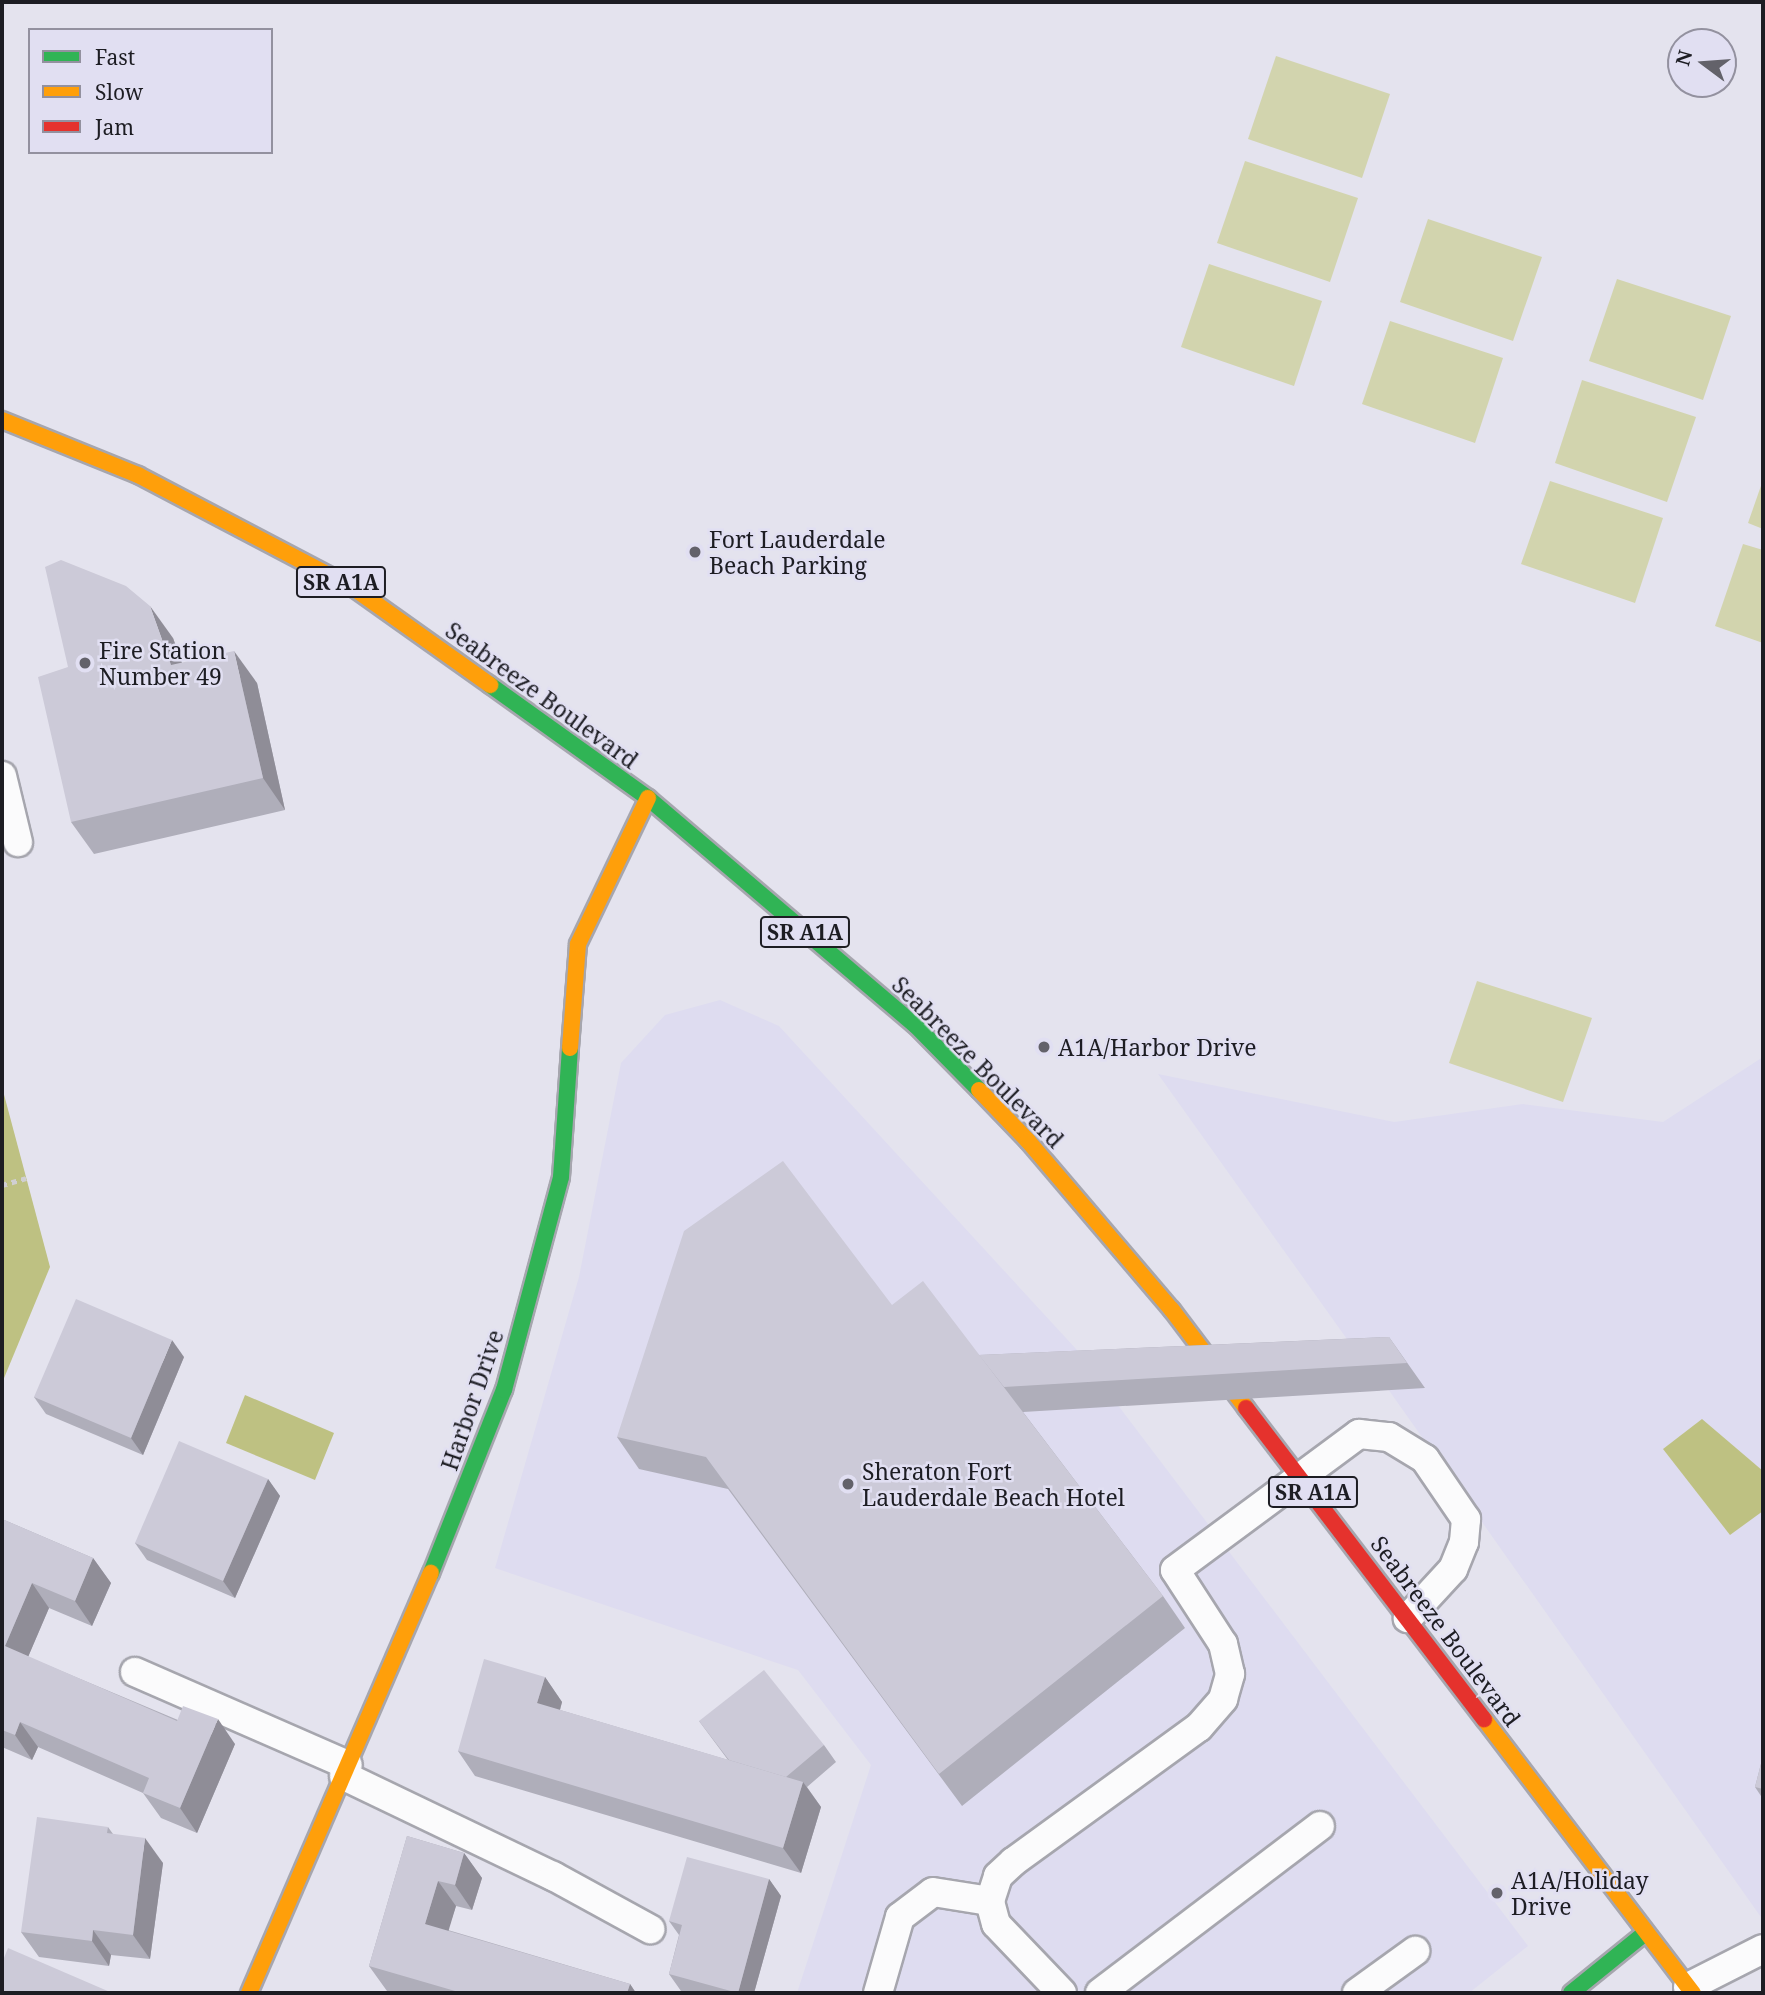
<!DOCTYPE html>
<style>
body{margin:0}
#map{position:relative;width:1765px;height:1995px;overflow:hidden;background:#e4e3ee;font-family:"Noto Serif",serif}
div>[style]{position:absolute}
.built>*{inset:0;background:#dedcf0}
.green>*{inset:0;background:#d2d4ae}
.water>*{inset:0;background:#bec182}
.path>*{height:4.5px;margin-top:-2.25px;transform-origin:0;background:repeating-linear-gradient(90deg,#d0cfd2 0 5px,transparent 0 10px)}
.roads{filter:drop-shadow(2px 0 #a6a6ae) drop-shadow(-2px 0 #a6a6ae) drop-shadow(0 2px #a6a6ae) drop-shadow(0 -2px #a6a6ae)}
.lane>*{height:28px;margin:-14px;padding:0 14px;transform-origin:14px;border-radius:14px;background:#fbfbfc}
.fast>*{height:16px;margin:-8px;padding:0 8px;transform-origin:8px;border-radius:8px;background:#30b455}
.slow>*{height:16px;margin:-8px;padding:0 8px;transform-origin:8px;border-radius:8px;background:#ff9f0a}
.jam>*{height:16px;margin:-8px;padding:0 8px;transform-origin:8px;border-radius:8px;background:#e5322d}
.wall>*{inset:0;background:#afaeba}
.shaded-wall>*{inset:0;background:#8f8d97}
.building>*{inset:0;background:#cccad8}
.dots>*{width:19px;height:19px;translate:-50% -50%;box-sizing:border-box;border:4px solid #e1dff2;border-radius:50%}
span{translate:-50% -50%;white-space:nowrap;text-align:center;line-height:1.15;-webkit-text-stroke:5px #e1dff2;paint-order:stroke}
.shield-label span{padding:2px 5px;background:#e1dff2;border:2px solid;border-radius:5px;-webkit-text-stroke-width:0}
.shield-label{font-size:21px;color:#1d1d23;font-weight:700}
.poi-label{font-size:23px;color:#1d1d23}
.left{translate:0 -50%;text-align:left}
.street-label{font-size:23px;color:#1d1d23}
.frame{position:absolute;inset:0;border:4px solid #1d1d23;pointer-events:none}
.legend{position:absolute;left:28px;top:28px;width:245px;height:126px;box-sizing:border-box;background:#e1dff2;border:2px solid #93919f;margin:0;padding:9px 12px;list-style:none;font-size:21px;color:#1d1d23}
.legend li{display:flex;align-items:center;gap:14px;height:35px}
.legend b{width:35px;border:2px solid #93919f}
.north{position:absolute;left:1667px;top:28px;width:70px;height:70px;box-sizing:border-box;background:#e1dff2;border:2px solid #93919f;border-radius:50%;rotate:286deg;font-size:19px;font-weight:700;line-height:28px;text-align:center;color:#1d1d23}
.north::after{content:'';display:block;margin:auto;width:24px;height:32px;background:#63626a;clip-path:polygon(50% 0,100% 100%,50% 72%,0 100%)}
</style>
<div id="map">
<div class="built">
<div style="clip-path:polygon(720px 1000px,779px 1026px,1100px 1375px,1364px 1363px,1158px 1074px,1394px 1122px,1523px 1104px,1663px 1122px,1763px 1057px,1763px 1920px,1388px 1389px,1114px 1400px,1528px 1946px,1469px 1993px,797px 1993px,871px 1765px,798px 1670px,495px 1568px,579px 1277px,621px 1063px,665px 1015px)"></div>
</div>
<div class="green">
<div style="clip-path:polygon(1276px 56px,1390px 94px,1362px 178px,1248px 139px)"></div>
<div style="clip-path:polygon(1245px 161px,1358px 198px,1330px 282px,1217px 243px)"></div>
<div style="clip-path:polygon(1428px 219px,1542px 257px,1513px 341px,1400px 302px)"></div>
<div style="clip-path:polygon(1209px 264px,1322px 301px,1294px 386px,1181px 347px)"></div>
<div style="clip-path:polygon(1617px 279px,1731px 316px,1703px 400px,1589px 361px)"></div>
<div style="clip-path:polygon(1390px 321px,1503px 358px,1475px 443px,1362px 404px)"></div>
<div style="clip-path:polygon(1582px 380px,1696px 417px,1667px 502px,1555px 463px)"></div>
<div style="clip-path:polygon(1763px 480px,1763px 529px,1748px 523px)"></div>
<div style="clip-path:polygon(1550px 481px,1663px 518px,1635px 603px,1521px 564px)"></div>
<div style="clip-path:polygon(1743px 544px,1763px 550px,1763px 643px,1715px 626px)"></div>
<div style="clip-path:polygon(1477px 981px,1592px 1018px,1563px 1102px,1449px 1063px)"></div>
</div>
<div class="water">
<div style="clip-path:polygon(2px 1087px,50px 1267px,2px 1383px)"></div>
<div style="clip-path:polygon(245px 1395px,334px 1433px,315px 1480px,226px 1443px)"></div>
<div style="clip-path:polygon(1702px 1419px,1763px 1471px,1763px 1511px,1730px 1535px,1663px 1449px)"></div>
</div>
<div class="path">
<div style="left:2px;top:1185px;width:25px;rotate:-16deg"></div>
</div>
<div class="roads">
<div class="lane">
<div style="left:2px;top:776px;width:68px;rotate:76.4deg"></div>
<div style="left:135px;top:1672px;width:232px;rotate:23.6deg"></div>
<div style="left:344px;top:1776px;width:232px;rotate:25.6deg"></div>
<div style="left:553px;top:1876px;width:111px;rotate:28.7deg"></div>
<div style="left:1688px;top:1987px;width:84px;rotate:-26.9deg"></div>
<div style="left:878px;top:1993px;width:79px;rotate:-73.9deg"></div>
<div style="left:900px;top:1917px;width:41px;rotate:-37.1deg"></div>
<div style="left:933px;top:1892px;width:58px;rotate:9deg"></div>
<div style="left:1062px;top:1993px;width:95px;rotate:-133.7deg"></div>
<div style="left:996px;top:1924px;width:24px;rotate:-105deg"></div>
<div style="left:990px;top:1901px;width:26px;rotate:-72deg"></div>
<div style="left:998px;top:1876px;width:21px;rotate:-43deg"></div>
<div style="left:1013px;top:1862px;width:230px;rotate:-36deg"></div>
<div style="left:1199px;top:1727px;width:37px;rotate:-49deg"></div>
<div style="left:1223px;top:1699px;width:26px;rotate:-74deg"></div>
<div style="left:1230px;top:1674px;width:31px;rotate:-103deg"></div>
<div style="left:1223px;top:1644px;width:88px;rotate:-123deg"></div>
<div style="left:1175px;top:1570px;width:229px;rotate:-36.5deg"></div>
<div style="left:1359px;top:1434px;width:30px;rotate:6deg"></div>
<div style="left:1389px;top:1437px;width:42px;rotate:31.4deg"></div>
<div style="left:1425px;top:1459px;width:73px;rotate:55.7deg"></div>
<div style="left:1466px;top:1519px;width:23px;rotate:95deg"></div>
<div style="left:1464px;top:1542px;width:29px;rotate:112deg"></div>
<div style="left:1453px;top:1569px;width:67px;rotate:132.6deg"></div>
<div style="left:1100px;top:1993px;width:276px;rotate:-37.2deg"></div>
<div style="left:1357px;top:1993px;width:72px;rotate:-35.9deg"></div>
</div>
<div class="fast">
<div style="left:490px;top:685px;width:194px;rotate:35.6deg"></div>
<div style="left:648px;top:798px;width:350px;rotate:40.4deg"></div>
<div style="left:915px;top:1025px;width:91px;rotate:45.4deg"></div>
<div style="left:431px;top:1573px;width:197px;rotate:-68.3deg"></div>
<div style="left:504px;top:1390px;width:220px;rotate:-75deg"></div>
<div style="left:561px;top:1177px;width:129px;rotate:-86deg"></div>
<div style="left:1571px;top:1993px;width:95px;rotate:-39deg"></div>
</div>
<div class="slow">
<div style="left:2px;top:420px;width:147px;rotate:22deg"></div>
<div style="left:138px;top:475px;width:245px;rotate:27.7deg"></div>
<div style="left:355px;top:589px;width:166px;rotate:35.4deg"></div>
<div style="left:570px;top:1048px;width:104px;rotate:-85.6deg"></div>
<div style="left:578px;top:944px;width:162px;rotate:-64.4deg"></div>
<div style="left:979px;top:1090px;width:71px;rotate:46.1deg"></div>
<div style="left:1028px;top:1141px;width:222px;rotate:49.6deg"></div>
<div style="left:1172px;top:1310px;width:123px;rotate:52.9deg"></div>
<div style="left:1484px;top:1719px;width:345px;rotate:52.7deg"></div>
<div style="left:249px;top:1993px;width:458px;rotate:-66.6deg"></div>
</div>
<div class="jam">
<div style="left:1246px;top:1408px;width:392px;rotate:52.6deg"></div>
</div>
</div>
<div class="wall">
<div style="clip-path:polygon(173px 638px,182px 663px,257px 683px,285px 810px,94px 854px,71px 822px)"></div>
<div style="clip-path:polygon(892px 1305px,979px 1355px,1389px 1337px,1425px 1388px,1023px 1412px,1163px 1596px,1185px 1628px,962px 1806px,728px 1489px,639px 1469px,617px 1437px)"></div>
<div style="clip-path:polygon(184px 1357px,143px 1455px,46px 1414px,34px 1397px)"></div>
<div style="clip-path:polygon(268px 1479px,280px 1496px,235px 1598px,147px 1560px,135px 1543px)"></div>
<div style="clip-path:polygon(2px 1519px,93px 1558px,111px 1583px,92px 1626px,49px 1608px,28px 1657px,235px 1744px,197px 1833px,161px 1818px,143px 1793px,38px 1747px,32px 1760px,2px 1747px)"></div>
<div style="clip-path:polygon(545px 1677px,562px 1702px,560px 1710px,728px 1760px,699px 1721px,824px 1745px,836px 1762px,807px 1787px,821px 1807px,801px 1873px,475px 1776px,458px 1751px)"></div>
<div style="clip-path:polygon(1763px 1756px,1763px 1799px,1755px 1787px)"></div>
<div style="clip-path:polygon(108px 1827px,113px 1834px,163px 1863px,150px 1959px,111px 1955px,109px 1966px,39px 1957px,21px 1932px)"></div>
<div style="clip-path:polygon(407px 1836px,464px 1853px,482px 1878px,472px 1910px,456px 1906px,448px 1930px,630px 1984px,636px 1993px,394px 1993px,387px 1991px,369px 1966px)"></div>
<div style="clip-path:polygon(769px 1879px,781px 1896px,754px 1993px,689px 1993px,681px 1991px,669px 1974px,679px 1935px,669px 1921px)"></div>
</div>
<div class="shaded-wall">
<div style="clip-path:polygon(150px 606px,173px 638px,194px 697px,171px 665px)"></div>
<div style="clip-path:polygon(234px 651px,257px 683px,285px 810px,263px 778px)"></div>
<div style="clip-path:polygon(172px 1340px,184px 1357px,143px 1455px,131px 1438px)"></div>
<div style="clip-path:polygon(268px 1479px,280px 1496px,235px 1598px,223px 1581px)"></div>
<div style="clip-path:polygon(93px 1558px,111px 1583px,92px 1626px,75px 1601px)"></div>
<div style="clip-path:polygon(32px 1583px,49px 1608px,22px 1671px,5px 1646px)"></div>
<div style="clip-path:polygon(545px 1677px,562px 1702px,555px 1728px,537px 1703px)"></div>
<div style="clip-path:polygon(218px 1719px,235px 1744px,197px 1833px,180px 1808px)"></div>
<div style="clip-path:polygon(20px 1722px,38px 1747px,32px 1760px,15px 1735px)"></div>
<div style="clip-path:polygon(803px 1782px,821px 1807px,801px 1873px,783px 1848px)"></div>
<div style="clip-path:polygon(145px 1838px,163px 1863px,150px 1959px,133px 1935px)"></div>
<div style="clip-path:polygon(464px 1853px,482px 1878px,472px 1910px,455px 1885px)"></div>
<div style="clip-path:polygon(769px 1879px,781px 1896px,754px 1993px,738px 1993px)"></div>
<div style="clip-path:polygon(438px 1881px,456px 1906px,443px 1949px,425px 1924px)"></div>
<div style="clip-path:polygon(93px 1930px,111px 1955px,109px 1966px,92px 1941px)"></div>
<div style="clip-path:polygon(630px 1984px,636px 1993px,627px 1993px)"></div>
</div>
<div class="building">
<div style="clip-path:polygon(61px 560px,126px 586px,150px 606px,171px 665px,234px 651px,263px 778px,71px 822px,38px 677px,68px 667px,45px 567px)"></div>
<div style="clip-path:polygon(783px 1161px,892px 1305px,923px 1281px,1163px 1596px,939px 1774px,706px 1457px,617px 1437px,684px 1231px)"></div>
<div style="clip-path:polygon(76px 1299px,172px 1340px,131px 1438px,34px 1397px)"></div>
<div style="clip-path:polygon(1389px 1337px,1407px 1363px,1004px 1387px,979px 1355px)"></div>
<div style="clip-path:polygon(179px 1441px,268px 1479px,223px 1581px,135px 1543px)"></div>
<div style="clip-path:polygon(2px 1519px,93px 1558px,75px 1601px,32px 1583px,5px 1646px,177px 1721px,183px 1706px,218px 1719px,180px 1808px,143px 1793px,149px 1778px,20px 1722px,15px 1735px,2px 1730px)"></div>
<div style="clip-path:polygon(484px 1659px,545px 1677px,537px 1703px,803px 1782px,783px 1848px,458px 1751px)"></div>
<div style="clip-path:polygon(764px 1670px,824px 1745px,786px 1777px,729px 1760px,699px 1721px)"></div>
<div style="clip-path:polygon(1763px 1756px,1763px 1789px,1755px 1787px)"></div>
<div style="clip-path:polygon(37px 1817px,108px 1827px,107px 1833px,145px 1838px,133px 1935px,93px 1930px,92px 1941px,21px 1932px)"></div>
<div style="clip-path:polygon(407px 1836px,464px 1853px,455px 1885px,438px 1881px,425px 1924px,630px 1984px,627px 1993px,462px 1993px,369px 1966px)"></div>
<div style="clip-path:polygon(687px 1857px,769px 1879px,738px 1993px,669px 1974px,682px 1925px,669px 1921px)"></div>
<div style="clip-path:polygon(8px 1948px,110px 1992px,110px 1993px,2px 1993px,2px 1963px)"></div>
</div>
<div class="dots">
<div style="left:695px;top:552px;background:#63626a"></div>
<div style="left:85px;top:663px;background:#63626a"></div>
<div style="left:1044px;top:1047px;background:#63626a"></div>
<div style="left:848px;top:1484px;background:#63626a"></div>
<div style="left:1497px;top:1893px;background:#63626a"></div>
</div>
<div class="shield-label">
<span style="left:341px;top:582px">SR A1A</span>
<span style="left:805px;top:932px">SR A1A</span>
<span style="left:1313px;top:1492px">SR A1A</span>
</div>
<div class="poi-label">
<span class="left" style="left:709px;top:552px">Fort Lauderdale<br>Beach Parking</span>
<span class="left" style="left:99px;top:663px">Fire Station<br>Number 49</span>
<span class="left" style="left:1058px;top:1047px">A1A/Harbor Drive</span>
<span class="left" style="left:862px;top:1484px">Sheraton Fort<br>Lauderdale Beach Hotel</span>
<span class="left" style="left:1511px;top:1893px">A1A/Holiday<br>Drive</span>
</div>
<div class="street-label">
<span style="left:542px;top:695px;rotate:36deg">Seabreeze Boulevard</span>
<span style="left:978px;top:1062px;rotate:45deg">Seabreeze Boulevard</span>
<span style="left:472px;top:1400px;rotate:-71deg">Harbor Drive</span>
<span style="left:1446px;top:1631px;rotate:53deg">Seabreeze Boulevard</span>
</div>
<div class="frame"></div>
<ul class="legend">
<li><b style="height:9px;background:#30b455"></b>Fast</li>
<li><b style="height:9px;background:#ff9f0a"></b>Slow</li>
<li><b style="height:9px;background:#e5322d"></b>Jam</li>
</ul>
<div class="north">N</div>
</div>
